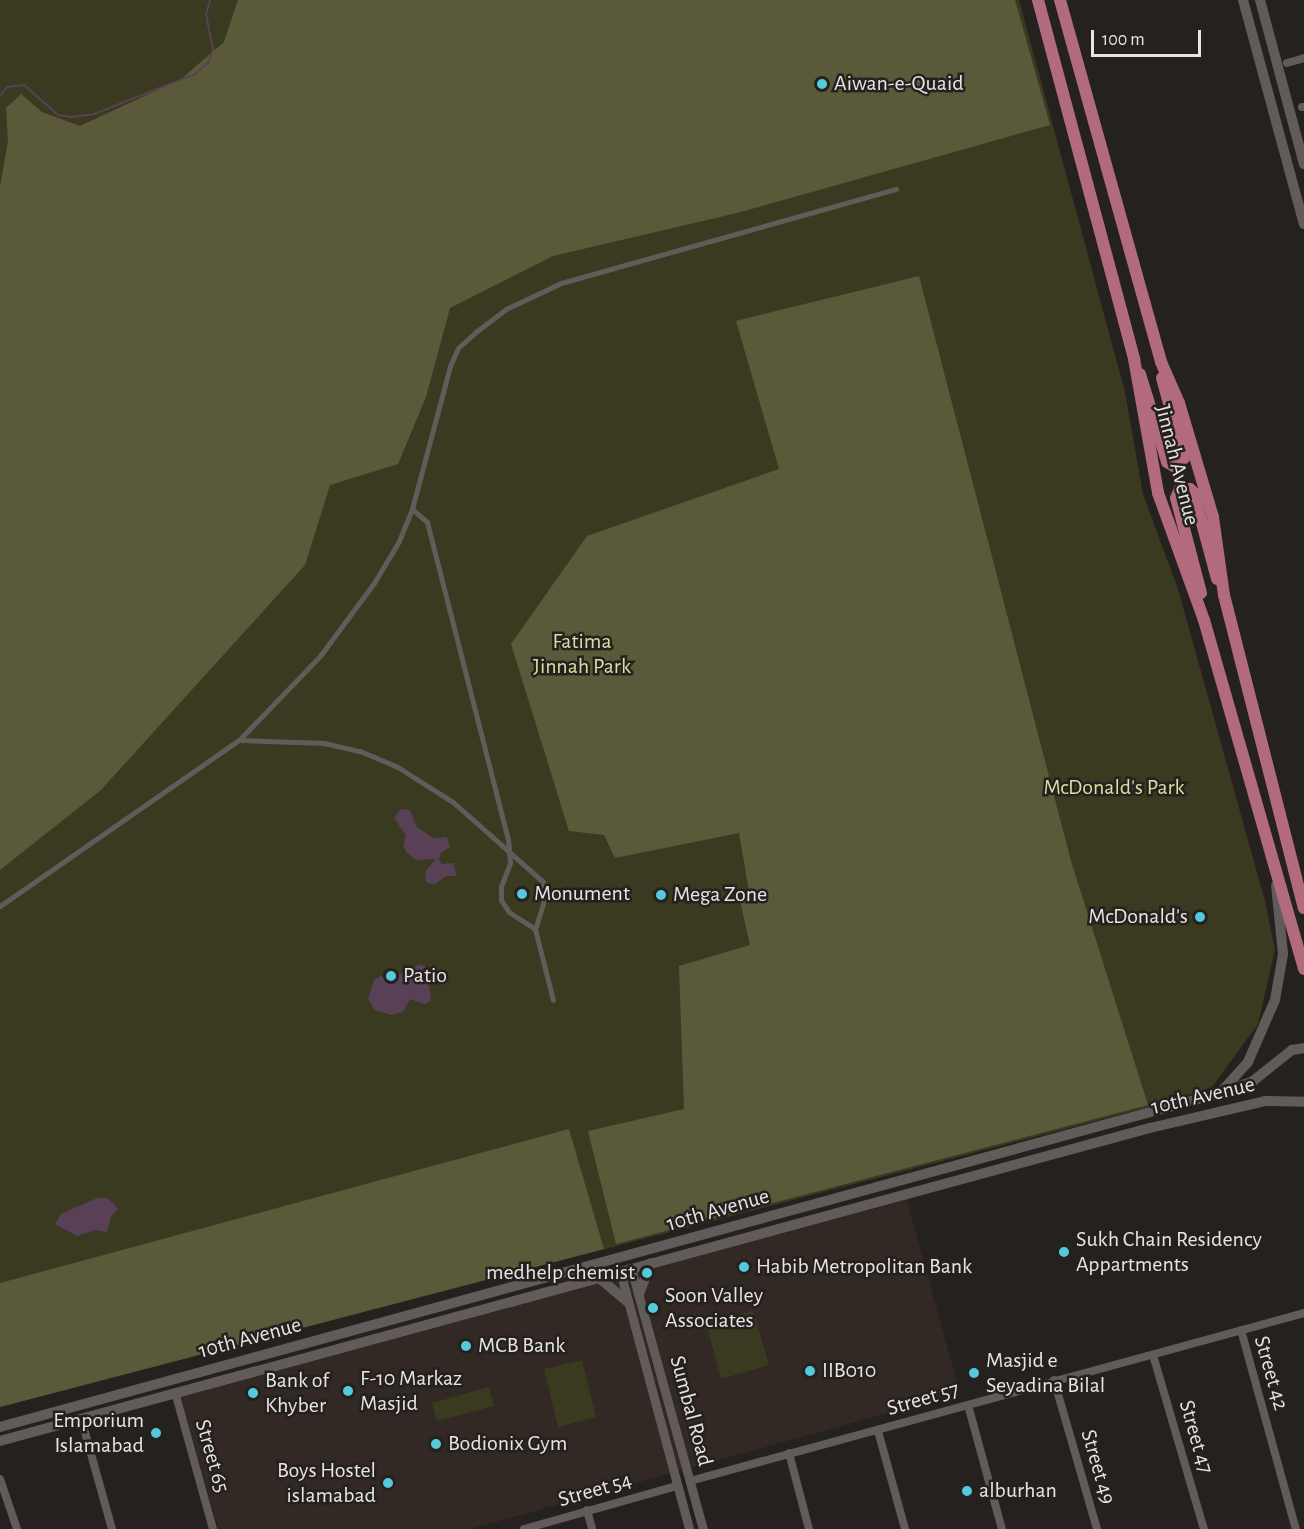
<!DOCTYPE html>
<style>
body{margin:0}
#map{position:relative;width:1304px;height:1529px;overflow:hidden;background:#25211f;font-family:"Alegreya Sans",sans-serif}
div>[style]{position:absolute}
.built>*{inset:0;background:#322824}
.green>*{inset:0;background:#3a3a21}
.forest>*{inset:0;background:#5a5a3a}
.water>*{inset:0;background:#594056}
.stream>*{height:2px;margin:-1px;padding:0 1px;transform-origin:1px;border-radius:1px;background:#594056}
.pedestrian>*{height:5px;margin:-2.5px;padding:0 2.5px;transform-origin:2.5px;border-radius:2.5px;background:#615c5a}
.minor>*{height:8px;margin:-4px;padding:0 4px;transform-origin:4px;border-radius:4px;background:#615c5a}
.tertiary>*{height:9px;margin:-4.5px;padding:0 4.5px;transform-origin:4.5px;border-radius:4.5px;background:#615c5a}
.secondary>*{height:10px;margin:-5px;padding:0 5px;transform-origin:5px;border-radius:5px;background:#615c5a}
.primary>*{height:12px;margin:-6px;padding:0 6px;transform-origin:6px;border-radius:6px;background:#b26b7c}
.dots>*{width:16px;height:16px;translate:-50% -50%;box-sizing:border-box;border:3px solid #25211f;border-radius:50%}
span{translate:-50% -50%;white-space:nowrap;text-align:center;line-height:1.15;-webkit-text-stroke:5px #25211f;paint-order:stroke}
.poi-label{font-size:22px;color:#e7e4e3}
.left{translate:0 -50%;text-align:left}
.right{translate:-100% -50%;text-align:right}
.street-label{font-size:22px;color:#e7e4e3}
.park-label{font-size:22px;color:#dedda2}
.scale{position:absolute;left:1091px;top:30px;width:110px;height:27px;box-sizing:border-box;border:3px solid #e7e4e3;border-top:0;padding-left:8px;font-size:18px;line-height:21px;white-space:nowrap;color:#e7e4e3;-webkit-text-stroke:4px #25211f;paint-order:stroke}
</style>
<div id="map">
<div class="built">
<div style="clip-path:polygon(907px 1200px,960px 1393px,470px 1529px,218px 1529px,180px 1395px)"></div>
</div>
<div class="green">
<div style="clip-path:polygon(0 0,1019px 0,1125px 392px,1143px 494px,1178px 589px,1265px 901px,1275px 950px,1258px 1024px,1212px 1087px,1157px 1105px,0 1407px)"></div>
<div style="clip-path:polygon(753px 1311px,769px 1365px,721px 1379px,706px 1323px)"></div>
<div style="clip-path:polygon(582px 1360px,596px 1417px,558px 1427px,544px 1369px)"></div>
<div style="clip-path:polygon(489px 1387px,494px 1406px,437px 1421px,432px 1403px)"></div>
</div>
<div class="forest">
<div style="clip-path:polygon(238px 0,1015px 0,1050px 125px,737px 213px,553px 256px,450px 308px,426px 397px,398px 464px,330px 485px,305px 565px,101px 790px,0 870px,0 186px,8px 141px,6px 108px,21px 94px,42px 112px,80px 126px,181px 79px,224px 42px)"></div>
<div style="clip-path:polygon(919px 276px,1071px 861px,1148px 1105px,616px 1244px,588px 1131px,684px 1109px,679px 966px,750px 945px,740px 901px,750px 897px,739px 833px,615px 858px,604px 835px,569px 831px,511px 644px,587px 536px,779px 469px,736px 321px)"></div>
<div style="clip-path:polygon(569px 1129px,604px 1249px,0 1407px,0 1283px)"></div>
</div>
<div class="water">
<div style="clip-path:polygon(401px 809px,410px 810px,417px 827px,433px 838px,447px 837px,450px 847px,441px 853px,439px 860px,442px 864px,454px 863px,456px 876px,446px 876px,434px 885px,426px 882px,425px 872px,436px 859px,417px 860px,407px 853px,403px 846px,406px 835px,394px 818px)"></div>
<div style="clip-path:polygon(421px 964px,437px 975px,429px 985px,431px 1001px,424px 1004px,410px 999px,403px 1012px,391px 1015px,375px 1010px,368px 999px,374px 980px,381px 976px,393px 981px,401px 973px,408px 979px,411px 969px)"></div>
<div style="clip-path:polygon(97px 1198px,108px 1198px,118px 1209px,111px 1217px,107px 1232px,95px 1230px,77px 1236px,55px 1224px,61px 1214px)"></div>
</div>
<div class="stream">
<div style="left:0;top:96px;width:11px;rotate:-52deg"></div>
<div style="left:7px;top:87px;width:17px;rotate:-7deg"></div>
<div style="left:24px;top:85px;width:45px;rotate:41.4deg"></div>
<div style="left:58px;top:115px;width:13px;rotate:9deg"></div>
<div style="left:71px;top:117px;width:23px;rotate:-7deg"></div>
<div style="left:94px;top:114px;width:109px;rotate:-21.6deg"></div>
<div style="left:195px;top:74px;width:17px;rotate:-40deg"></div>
<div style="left:208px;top:63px;width:14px;rotate:-69deg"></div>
<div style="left:213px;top:50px;width:36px;rotate:-101deg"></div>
<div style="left:206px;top:15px;width:16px;rotate:-75deg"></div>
</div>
<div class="pedestrian">
<div style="left:412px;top:509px;width:20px;rotate:41deg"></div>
<div style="left:427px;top:522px;width:327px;rotate:75.7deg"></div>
<div style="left:508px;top:839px;width:24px;rotate:85deg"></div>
<div style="left:510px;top:863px;width:25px;rotate:111deg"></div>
<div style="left:501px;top:886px;width:14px;rotate:90deg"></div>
<div style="left:501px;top:900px;width:14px;rotate:56deg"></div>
<div style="left:509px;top:912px;width:31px;rotate:33deg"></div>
<div style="left:239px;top:740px;width:85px;rotate:2deg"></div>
<div style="left:324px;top:743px;width:37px;rotate:13deg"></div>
<div style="left:360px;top:751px;width:39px;rotate:23deg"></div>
<div style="left:396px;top:766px;width:67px;rotate:32.3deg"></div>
<div style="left:453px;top:802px;width:120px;rotate:41.6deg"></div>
<div style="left:543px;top:882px;width:15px;rotate:82deg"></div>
<div style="left:545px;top:897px;width:34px;rotate:107deg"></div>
<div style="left:535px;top:929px;width:73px;rotate:75.8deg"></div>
<div style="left:0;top:906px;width:291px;rotate:-34.8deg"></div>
<div style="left:239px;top:740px;width:117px;rotate:-46deg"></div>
<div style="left:320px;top:656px;width:91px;rotate:-53.5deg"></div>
<div style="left:374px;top:583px;width:49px;rotate:-59.2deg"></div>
<div style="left:399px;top:541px;width:35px;rotate:-68deg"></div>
<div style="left:412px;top:509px;width:148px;rotate:-75.1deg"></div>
<div style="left:450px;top:366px;width:20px;rotate:-66deg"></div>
<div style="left:458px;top:348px;width:25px;rotate:-42deg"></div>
<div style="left:477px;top:331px;width:36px;rotate:-37deg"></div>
<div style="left:506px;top:309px;width:61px;rotate:-25.3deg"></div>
<div style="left:561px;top:283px;width:348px;rotate:-15.7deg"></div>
</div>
<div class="minor">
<div style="left:1287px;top:63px;width:18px;rotate:-16deg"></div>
<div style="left:1302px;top:107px;width:2px"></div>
<div style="left:1241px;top:1330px;width:206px;rotate:74.6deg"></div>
<div style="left:1153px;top:1355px;width:181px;rotate:73.7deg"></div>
<div style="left:1054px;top:1380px;width:155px;rotate:73.9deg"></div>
<div style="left:175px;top:1392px;width:142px;rotate:74.5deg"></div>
<div style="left:968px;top:1405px;width:129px;rotate:74.7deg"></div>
<div style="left:81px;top:1418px;width:115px;rotate:74.4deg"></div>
<div style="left:878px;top:1431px;width:102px;rotate:74.6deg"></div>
<div style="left:789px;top:1453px;width:79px;rotate:75.3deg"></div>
<div style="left:0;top:1479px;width:53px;rotate:71.2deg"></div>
<div style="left:690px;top:1481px;width:637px;rotate:-15.3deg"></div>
<div style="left:587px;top:1510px;width:20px;rotate:75deg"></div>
<div style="left:524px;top:1529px;width:159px;rotate:-15.7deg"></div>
</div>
<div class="tertiary">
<div style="left:631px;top:1268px;width:271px;rotate:74.6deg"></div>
<div style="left:620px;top:1271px;width:267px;rotate:75deg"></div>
</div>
<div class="secondary">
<div style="left:1243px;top:0;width:232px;rotate:74.8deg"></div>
<div style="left:1260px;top:0;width:170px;rotate:75deg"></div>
<div style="left:1226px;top:1091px;width:29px;rotate:-20deg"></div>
<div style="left:1253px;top:1081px;width:50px;rotate:-38.5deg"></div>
<div style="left:1292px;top:1050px;width:12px;rotate:-9deg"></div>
<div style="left:598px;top:1277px;width:38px;rotate:40deg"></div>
<div style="left:639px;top:1294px;width:33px;rotate:-69deg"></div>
<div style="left:0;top:1427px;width:1265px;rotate:-15.31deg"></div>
<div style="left:1220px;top:1093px;width:42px;rotate:-47.9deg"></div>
<div style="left:1248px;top:1062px;width:68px;rotate:-66.5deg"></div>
<div style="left:1275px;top:1000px;width:47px;rotate:-80.1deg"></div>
<div style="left:1283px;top:954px;width:69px;rotate:-95.8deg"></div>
<div style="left:0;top:1441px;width:1192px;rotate:-15.23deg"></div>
<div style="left:1150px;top:1128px;width:118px;rotate:-13.2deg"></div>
<div style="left:1265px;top:1101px;width:39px;rotate:1deg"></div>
</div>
<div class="primary">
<div style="left:1038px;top:0;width:372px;rotate:75deg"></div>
<div style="left:1134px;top:359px;width:136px;rotate:79.8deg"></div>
<div style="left:1158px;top:493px;width:135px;rotate:70.1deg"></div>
<div style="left:1204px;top:620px;width:363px;rotate:74deg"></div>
<div style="left:1060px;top:0;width:376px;rotate:74.4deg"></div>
<div style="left:1161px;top:362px;width:45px;rotate:66.3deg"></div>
<div style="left:1179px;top:403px;width:119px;rotate:73.4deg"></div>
<div style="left:1213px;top:517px;width:79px;rotate:82deg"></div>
<div style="left:1224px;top:595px;width:323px;rotate:75.7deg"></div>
<div style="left:1140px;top:374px;width:92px;rotate:72.9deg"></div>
<div style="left:1167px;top:462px;width:8px;rotate:30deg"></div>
<div style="left:1174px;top:466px;width:13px;rotate:-39deg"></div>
<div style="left:1184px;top:458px;width:83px;rotate:-105.4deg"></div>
<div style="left:1201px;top:593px;width:98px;rotate:-104.7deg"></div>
<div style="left:1176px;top:498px;width:10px;rotate:-66deg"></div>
<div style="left:1180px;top:489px;width:10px"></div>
<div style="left:1190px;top:489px;width:6px;rotate:45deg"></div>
<div style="left:1194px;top:493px;width:89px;rotate:75deg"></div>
</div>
<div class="dots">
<div style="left:822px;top:84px;background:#54cadd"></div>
<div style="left:522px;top:894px;background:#54cadd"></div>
<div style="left:661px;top:895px;background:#54cadd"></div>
<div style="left:1200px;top:917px;background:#54cadd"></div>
<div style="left:391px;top:976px;background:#54cadd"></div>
<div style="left:1064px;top:1252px;background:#54cadd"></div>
<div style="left:744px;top:1267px;background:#54cadd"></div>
<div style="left:647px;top:1273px;background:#54cadd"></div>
<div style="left:653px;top:1308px;background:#54cadd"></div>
<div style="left:466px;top:1346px;background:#54cadd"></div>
<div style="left:810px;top:1371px;background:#54cadd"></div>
<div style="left:974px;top:1373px;background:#54cadd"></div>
<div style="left:348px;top:1391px;background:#54cadd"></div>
<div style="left:253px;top:1393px;background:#54cadd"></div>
<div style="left:156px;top:1433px;background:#54cadd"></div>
<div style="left:436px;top:1444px;background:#54cadd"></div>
<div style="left:388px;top:1483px;background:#54cadd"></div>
<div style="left:967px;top:1491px;background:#54cadd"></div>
</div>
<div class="poi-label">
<span class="left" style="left:834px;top:84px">Aiwan-e-Quaid</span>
<span class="left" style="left:534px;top:894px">Monument</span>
<span class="left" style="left:673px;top:895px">Mega Zone</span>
<span class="right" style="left:1188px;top:917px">McDonald's</span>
<span class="left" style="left:403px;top:976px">Patio</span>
<span class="left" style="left:1076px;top:1252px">Sukh Chain Residency<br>Appartments</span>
<span class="left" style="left:756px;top:1267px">Habib Metropolitan Bank</span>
<span class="right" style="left:635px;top:1273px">medhelp chemist</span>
<span class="left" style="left:665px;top:1308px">Soon Valley<br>Associates</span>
<span class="left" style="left:478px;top:1346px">MCB Bank</span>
<span class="left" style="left:986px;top:1373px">Masjid e<br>Seyadina Bilal</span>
<span class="left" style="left:822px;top:1371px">IIB010</span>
<span class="left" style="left:360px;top:1391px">F-10 Markaz<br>Masjid</span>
<span class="left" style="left:265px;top:1393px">Bank of<br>Khyber</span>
<span class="right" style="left:144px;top:1433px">Emporium<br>Islamabad</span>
<span class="left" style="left:448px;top:1444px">Bodionix Gym</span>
<span class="right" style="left:376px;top:1483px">Boys Hostel<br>islamabad</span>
<span class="left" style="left:979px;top:1491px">alburhan</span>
</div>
<div class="street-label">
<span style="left:1177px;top:465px;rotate:76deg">Jinnah Avenue</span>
<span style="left:1203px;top:1096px;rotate:-13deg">10th Avenue</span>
<span style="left:718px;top:1210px;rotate:-16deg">10th Avenue</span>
<span style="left:250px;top:1338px;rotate:-15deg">10th Avenue</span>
<span style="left:1271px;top:1373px;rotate:74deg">Street 42</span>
<span style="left:923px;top:1399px;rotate:-16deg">Street 57</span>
<span style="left:691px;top:1411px;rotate:75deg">Sumbal Road</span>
<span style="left:1196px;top:1437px;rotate:74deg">Street 47</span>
<span style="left:212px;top:1456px;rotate:74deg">Street 65</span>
<span style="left:1098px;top:1467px;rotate:74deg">Street 49</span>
<span style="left:595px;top:1490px;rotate:-16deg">Street 54</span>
</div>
<div class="park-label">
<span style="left:582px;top:654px">Fatima<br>Jinnah Park</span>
<span style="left:1114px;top:788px">McDonald's Park</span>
</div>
<div class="scale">100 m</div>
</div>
